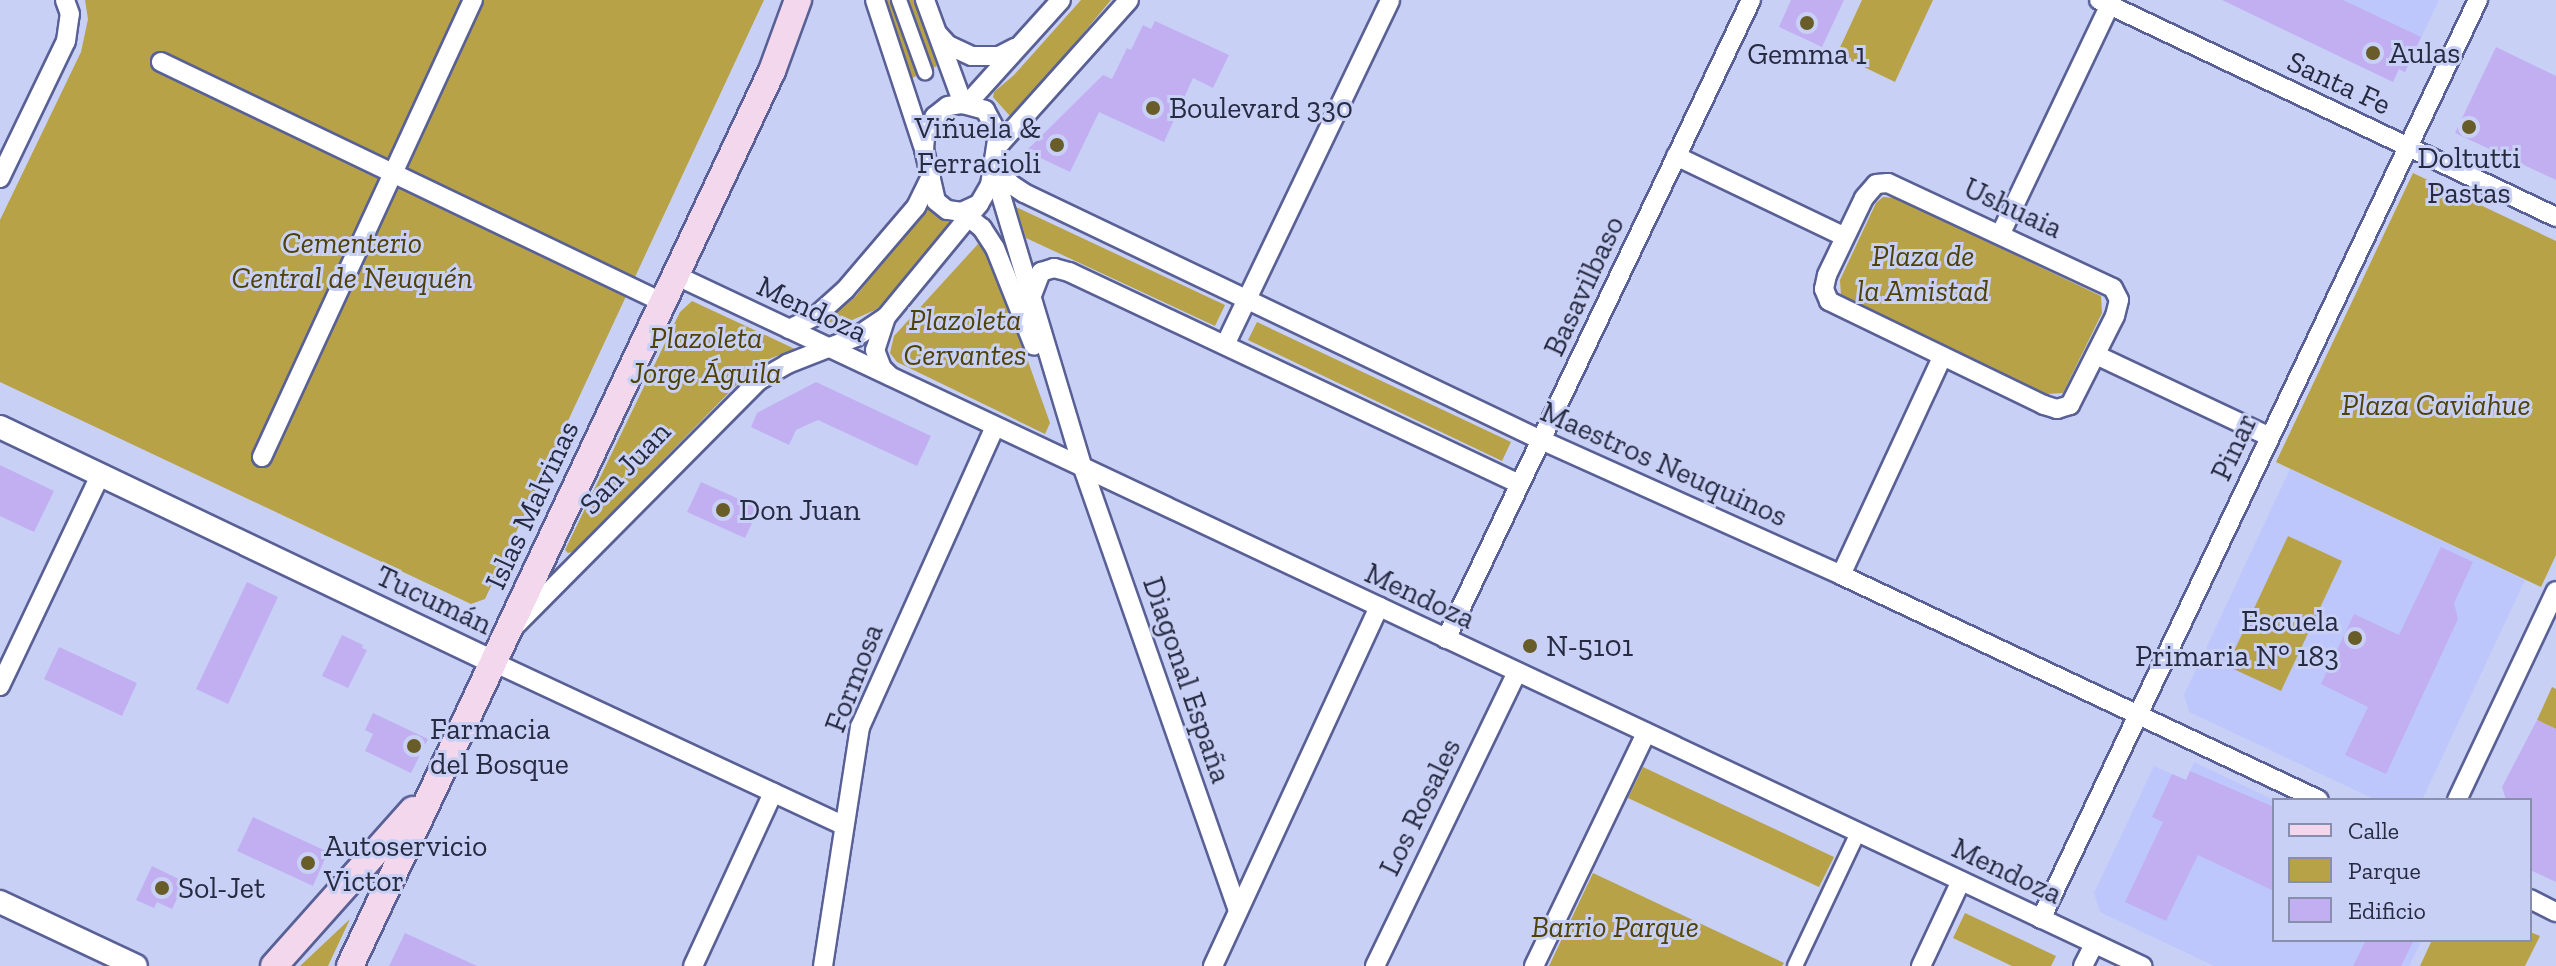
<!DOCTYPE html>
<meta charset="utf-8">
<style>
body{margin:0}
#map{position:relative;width:2556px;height:966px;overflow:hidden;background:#c9d0f5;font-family:"Zilla Slab",serif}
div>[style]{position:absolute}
.built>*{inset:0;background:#bdc7fc}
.green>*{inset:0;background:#b7a248}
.building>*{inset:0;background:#c1aff2}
.roads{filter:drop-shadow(2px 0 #586095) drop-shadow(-2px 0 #586095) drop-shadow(0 2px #586095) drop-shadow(0 -2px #586095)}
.pedestrian>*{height:14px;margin:-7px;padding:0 7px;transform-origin:7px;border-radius:7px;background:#fff}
.minor>*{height:18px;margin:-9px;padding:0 9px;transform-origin:9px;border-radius:9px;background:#fff}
.tertiary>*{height:22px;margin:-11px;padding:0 11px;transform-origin:11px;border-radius:11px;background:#fff}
.secondary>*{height:26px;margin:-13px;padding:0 13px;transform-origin:13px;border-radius:13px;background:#f3d8ed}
.dots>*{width:22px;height:22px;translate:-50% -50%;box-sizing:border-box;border:4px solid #c9d0f5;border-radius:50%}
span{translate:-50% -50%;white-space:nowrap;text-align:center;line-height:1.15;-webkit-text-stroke:6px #c9d0f5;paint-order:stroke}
.poi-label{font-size:30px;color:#272b42}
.left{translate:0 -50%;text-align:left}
.right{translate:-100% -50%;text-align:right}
.street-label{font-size:30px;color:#272b42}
.park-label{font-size:30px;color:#4f4206;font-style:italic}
.legend{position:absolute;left:2272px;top:798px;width:260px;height:144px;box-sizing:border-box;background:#c9d0f5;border:2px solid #888ead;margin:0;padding:10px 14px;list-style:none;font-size:24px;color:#272b42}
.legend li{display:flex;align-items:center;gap:16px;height:40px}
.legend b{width:40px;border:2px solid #888ead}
</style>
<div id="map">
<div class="built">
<div style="clip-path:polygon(2248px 0,2439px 0,2405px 72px,2399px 69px,2393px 82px,2248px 12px)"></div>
<div style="clip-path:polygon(2290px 469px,2525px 580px,2422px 800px,2376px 800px,2189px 712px,2184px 695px)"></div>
<div style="clip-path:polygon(2194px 762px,2274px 800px,2274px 940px,2422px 940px,2409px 966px,2214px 966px,2100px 912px,2094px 893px,2154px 766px,2186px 780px)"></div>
</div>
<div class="green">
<div style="clip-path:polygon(85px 0,764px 0,485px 599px,471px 604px,0 382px,0 220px,81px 52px,88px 19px)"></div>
<div style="clip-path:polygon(886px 0,914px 0,937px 66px,912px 78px)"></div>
<div style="clip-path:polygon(1081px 0,1111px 0,1015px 115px,1009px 115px,993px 97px,994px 92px,1014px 75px)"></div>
<div style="clip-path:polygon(1862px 0,1933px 0,1895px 82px,1837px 54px)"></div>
<div style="clip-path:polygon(2413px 173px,2556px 241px,2556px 555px,2541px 587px,2276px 462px)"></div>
<div style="clip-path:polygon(1883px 197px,1896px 198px,2101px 296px,2102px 313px,2063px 393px,2047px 394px,1841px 296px,1840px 280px,1876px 203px)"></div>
<div style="clip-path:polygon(927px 206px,936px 216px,953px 224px,893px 295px,875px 310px,850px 321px,821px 323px,856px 296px)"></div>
<div style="clip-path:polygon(1016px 207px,1225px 305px,1215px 326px,1026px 238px)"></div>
<div style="clip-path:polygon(978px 244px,988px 249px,1050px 423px,1045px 434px,897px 362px,890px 353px,894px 336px)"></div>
<div style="clip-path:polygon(692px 301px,795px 349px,769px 359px,749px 372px,573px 552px,568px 553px,565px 550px,680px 312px)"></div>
<div style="clip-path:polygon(1257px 322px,1511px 442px,1502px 461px,1248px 340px)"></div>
<div style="clip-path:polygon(2288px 536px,2342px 561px,2281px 691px,2227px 666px)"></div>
<div style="clip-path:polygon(2552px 687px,2556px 689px,2556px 729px,2537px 720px)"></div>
<div style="clip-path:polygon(1643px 767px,1834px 857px,1819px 887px,1628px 798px)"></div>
<div style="clip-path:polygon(1593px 873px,1784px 963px,1782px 966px,1549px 966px)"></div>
<div style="clip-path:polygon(1965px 913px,2056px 956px,2051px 966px,2012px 966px,1953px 938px)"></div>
<div style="clip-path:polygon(350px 919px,328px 966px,300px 966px)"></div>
<div style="clip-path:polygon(2530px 932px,2540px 936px,2525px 966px,2420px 966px,2432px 940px,2530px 940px)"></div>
</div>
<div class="building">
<div style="clip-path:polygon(1791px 0,1844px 0,1822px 47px,1779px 27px)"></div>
<div style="clip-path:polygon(2222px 0,2343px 0,2421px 37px,2405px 72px,2399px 69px,2393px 82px)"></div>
<div style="clip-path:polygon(1155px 21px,1229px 55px,1213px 88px,1193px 78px,1164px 142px,1099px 112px,1070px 172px,1026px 151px,1103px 75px,1112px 79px,1127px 48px,1131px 50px,1143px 25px,1151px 29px)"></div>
<div style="clip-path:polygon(2496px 47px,2556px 76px,2556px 180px,2455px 133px)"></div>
<div style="clip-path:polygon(816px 382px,931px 436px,917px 466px,818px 420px,796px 430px,789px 445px,751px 427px,757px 413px)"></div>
<div style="clip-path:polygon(0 465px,54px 491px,34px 532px,0 516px)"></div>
<div style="clip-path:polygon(701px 482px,759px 508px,745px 538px,687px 512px)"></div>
<div style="clip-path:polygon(2441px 547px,2473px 562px,2454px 603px,2458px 619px,2386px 774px,2345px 755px,2368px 707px,2321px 684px,2354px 614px,2399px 635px)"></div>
<div style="clip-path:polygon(247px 582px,278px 597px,228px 704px,196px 689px)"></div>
<div style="clip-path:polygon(342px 635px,363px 645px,362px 648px,367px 650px,348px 688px,322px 676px)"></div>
<div style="clip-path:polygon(59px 647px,137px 683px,122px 716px,44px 679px)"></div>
<div style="clip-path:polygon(373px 713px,428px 739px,411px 773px,365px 751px,373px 734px,365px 730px)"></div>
<div style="clip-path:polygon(2537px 720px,2556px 729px,2556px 882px,2530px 870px,2530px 800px,2506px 800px,2502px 787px)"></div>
<div style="clip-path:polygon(2190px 771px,2274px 807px,2274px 891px,2198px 855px,2166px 921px,2125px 902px,2163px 822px,2152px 817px,2172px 774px,2186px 780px)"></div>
<div style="clip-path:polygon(253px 817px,328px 852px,313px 886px,237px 851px)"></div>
<div style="clip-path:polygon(152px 866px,185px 882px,172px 909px,157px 902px,154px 908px,136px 900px)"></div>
<div style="clip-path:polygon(405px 933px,477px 966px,389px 966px)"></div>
<div style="clip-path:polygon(2366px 940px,2414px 940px,2401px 966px,2353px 966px)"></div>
</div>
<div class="roads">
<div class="pedestrian">
<div style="left:899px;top:0;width:77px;rotate:70.1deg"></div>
<div style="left:1795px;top:966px;width:147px;rotate:-64.7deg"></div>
</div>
<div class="minor">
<div style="left:875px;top:0;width:154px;rotate:71.8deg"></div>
<div style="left:925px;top:0;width:111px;rotate:69.9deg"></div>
<div style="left:2099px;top:0;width:506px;rotate:25.4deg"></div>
<div style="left:938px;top:34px;width:15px;rotate:48deg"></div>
<div style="left:948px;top:45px;width:26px;rotate:25deg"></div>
<div style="left:972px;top:56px;width:27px"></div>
<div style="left:999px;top:56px;width:18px;rotate:-27deg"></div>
<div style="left:161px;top:62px;width:556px;rotate:25.6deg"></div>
<div style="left:963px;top:104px;width:23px;rotate:15deg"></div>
<div style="left:985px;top:110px;width:27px;rotate:62deg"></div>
<div style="left:998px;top:134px;width:52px;rotate:98.9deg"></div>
<div style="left:990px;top:185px;width:22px;rotate:120deg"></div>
<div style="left:979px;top:204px;width:19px;rotate:155deg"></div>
<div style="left:962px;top:212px;width:15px;rotate:-172deg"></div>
<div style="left:947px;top:210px;width:14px;rotate:-141deg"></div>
<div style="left:936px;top:201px;width:53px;rotate:-103deg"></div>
<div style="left:924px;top:149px;width:12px;rotate:-85deg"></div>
<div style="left:925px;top:137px;width:23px;rotate:-65deg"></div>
<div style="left:935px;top:116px;width:16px;rotate:-38deg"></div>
<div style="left:948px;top:106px;width:15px;rotate:-8deg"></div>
<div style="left:967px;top:104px;width:140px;rotate:-47.9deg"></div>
<div style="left:998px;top:146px;width:196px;rotate:-48.1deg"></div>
<div style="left:1676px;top:156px;width:187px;rotate:25.6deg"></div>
<div style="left:995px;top:165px;width:26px;rotate:50deg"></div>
<div style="left:1012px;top:185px;width:14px;rotate:34deg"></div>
<div style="left:1024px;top:193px;width:573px;rotate:25.54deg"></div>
<div style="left:1541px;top:440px;width:329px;rotate:24.2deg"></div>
<div style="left:1841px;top:575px;width:528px;rotate:25.21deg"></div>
<div style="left:994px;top:172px;width:309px;rotate:73.3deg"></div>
<div style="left:1083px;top:468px;width:469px;rotate:70.7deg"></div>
<div style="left:0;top:178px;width:152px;rotate:-64.3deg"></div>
<div style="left:66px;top:41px;width:27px;rotate:-82deg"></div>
<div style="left:70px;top:14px;width:15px;rotate:-110deg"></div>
<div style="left:1888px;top:183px;width:248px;rotate:25deg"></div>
<div style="left:2113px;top:288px;width:13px;rotate:63deg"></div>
<div style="left:2119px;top:300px;width:16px;rotate:104deg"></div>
<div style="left:2115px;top:316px;width:100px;rotate:116.8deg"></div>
<div style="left:2070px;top:405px;width:14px;rotate:163deg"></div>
<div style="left:2057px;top:409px;width:14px;rotate:-163deg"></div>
<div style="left:2044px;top:405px;width:239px;rotate:-154.2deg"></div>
<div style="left:1829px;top:301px;width:13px;rotate:-113deg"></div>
<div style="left:1824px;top:289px;width:14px;rotate:-78deg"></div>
<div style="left:1827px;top:275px;width:85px;rotate:-64.3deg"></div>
<div style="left:1864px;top:198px;width:18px;rotate:-49deg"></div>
<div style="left:1876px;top:184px;width:12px;rotate:-5deg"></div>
<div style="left:962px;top:212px;width:26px;rotate:39deg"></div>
<div style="left:982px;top:228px;width:24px;rotate:57deg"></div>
<div style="left:995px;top:248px;width:105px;rotate:68.3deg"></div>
<div style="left:2001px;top:233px;width:258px;rotate:-64.5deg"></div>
<div style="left:675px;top:275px;width:1622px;rotate:25.22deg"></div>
<div style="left:1031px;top:298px;width:28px;rotate:-69deg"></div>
<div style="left:1041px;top:272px;width:14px;rotate:-17deg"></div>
<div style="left:1054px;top:268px;width:16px;rotate:15deg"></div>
<div style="left:1069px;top:272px;width:498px;rotate:25.2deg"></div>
<div style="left:886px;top:317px;width:35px;rotate:108deg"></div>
<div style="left:875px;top:350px;width:19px;rotate:69deg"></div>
<div style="left:882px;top:368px;width:11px;rotate:45deg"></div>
<div style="left:789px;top:329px;width:30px;rotate:-26deg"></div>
<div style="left:816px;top:316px;width:39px;rotate:-42deg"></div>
<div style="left:845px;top:290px;width:109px;rotate:-49.5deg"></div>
<div style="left:916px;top:207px;width:34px;rotate:-64deg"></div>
<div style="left:1225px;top:345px;width:382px;rotate:-64.4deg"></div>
<div style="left:2096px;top:355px;width:192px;rotate:25.2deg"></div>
<div style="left:262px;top:457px;width:503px;rotate:-65.22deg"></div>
<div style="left:1841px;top:575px;width:240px;rotate:-65.1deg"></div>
<div style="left:516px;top:625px;width:344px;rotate:-45.2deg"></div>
<div style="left:758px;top:381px;width:34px;rotate:-30deg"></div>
<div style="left:787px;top:364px;width:74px;rotate:-21.4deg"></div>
<div style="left:856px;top:337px;width:36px;rotate:-34deg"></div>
<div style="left:886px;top:317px;width:146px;rotate:-50.5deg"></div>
<div style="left:1446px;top:639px;width:708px;rotate:-64.48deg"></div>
<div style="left:493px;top:662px;width:386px;rotate:25deg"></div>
<div style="left:0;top:686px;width:233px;rotate:-64.6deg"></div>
<div style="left:2457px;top:800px;width:231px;rotate:-64.7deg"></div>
<div style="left:2530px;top:899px;width:29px;rotate:27deg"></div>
<div style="left:2041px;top:919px;width:1018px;rotate:-64.57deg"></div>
<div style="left:693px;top:966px;width:191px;rotate:-65.2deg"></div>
<div style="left:823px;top:966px;width:242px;rotate:-81.2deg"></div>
<div style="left:860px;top:727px;width:329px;rotate:-65.8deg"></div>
<div style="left:1213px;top:966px;width:396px;rotate:-65.2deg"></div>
<div style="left:1375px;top:966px;width:326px;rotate:-64.2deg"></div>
<div style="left:1534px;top:966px;width:259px;rotate:-64.3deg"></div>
<div style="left:1921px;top:966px;width:94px;rotate:-64.8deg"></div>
<div style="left:2083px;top:966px;width:25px;rotate:-63deg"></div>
</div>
<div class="tertiary">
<div style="left:0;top:427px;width:546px;rotate:25.49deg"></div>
<div style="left:0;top:902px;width:150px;rotate:25.2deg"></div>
</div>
<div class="secondary">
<div style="left:274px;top:966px;width:209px;rotate:-48.3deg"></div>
<div style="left:350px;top:966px;width:989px;rotate:-64.76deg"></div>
<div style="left:772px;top:71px;width:76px;rotate:-69.9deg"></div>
</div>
</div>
<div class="dots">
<div style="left:1807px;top:23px;background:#685c29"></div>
<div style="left:2373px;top:53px;background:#685c29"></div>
<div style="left:1153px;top:108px;background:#685c29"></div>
<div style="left:2469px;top:127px;background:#685c29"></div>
<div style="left:1057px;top:145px;background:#685c29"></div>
<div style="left:723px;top:510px;background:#685c29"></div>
<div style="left:2355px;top:638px;background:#685c29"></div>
<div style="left:1530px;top:646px;background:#685c29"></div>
<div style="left:414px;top:746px;background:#685c29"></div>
<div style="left:308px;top:863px;background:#685c29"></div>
<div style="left:162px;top:888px;background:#685c29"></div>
</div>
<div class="poi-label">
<span class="left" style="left:2389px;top:53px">Aulas</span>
<span style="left:1807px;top:54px">Gemma 1</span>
<span class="left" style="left:1169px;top:108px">Boulevard 330</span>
<span class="right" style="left:1041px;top:145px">Viñuela &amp;<br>Ferracioli</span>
<span style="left:2469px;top:175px">Doltutti<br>Pastas</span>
<span class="left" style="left:739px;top:510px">Don Juan</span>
<span class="right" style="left:2339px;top:638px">Escuela<br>Primaria N° 183</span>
<span class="left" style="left:1546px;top:646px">N-5101</span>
<span class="left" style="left:430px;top:746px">Farmacia<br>del Bosque</span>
<span class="left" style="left:324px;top:863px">Autoservicio<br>Victor</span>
<span class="left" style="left:178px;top:888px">Sol-Jet</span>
</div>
<div class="street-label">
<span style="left:2339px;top:83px;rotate:25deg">Santa Fe</span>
<span style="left:2013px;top:208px;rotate:25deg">Ushuaia</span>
<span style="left:1584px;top:286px;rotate:-65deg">Basavilbaso</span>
<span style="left:812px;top:309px;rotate:25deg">Mendoza</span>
<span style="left:2234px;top:447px;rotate:-65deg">Pinar</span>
<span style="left:1664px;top:464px;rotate:24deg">Maestros Neuquinos</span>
<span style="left:625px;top:468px;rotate:-46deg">San Juan</span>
<span style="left:532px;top:505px;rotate:-65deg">Islas Malvinas</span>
<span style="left:1420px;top:596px;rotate:25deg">Mendoza</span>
<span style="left:434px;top:600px;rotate:25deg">Tucumán</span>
<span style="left:854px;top:678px;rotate:-69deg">Formosa</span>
<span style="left:1187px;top:680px;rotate:71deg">Diagonal España</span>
<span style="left:1420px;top:807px;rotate:-64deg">Los Rosales</span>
<span style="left:2007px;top:871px;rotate:25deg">Mendoza</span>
</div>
<div class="park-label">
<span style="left:352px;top:260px">Cementerio<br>Central de Neuquén</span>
<span style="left:1923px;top:273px">Plaza de<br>la Amistad</span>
<span style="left:965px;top:337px">Plazoleta<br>Cervantes</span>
<span style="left:706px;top:355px">Plazoleta<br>Jorge Águila</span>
<span style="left:2436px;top:405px">Plaza Caviahue</span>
<span style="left:1615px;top:927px">Barrio Parque</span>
</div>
<ul class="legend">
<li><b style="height:10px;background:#f3d8ed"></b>Calle</li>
<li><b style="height:22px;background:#b7a248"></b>Parque</li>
<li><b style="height:22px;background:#c1aff2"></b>Edificio</li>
</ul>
</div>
